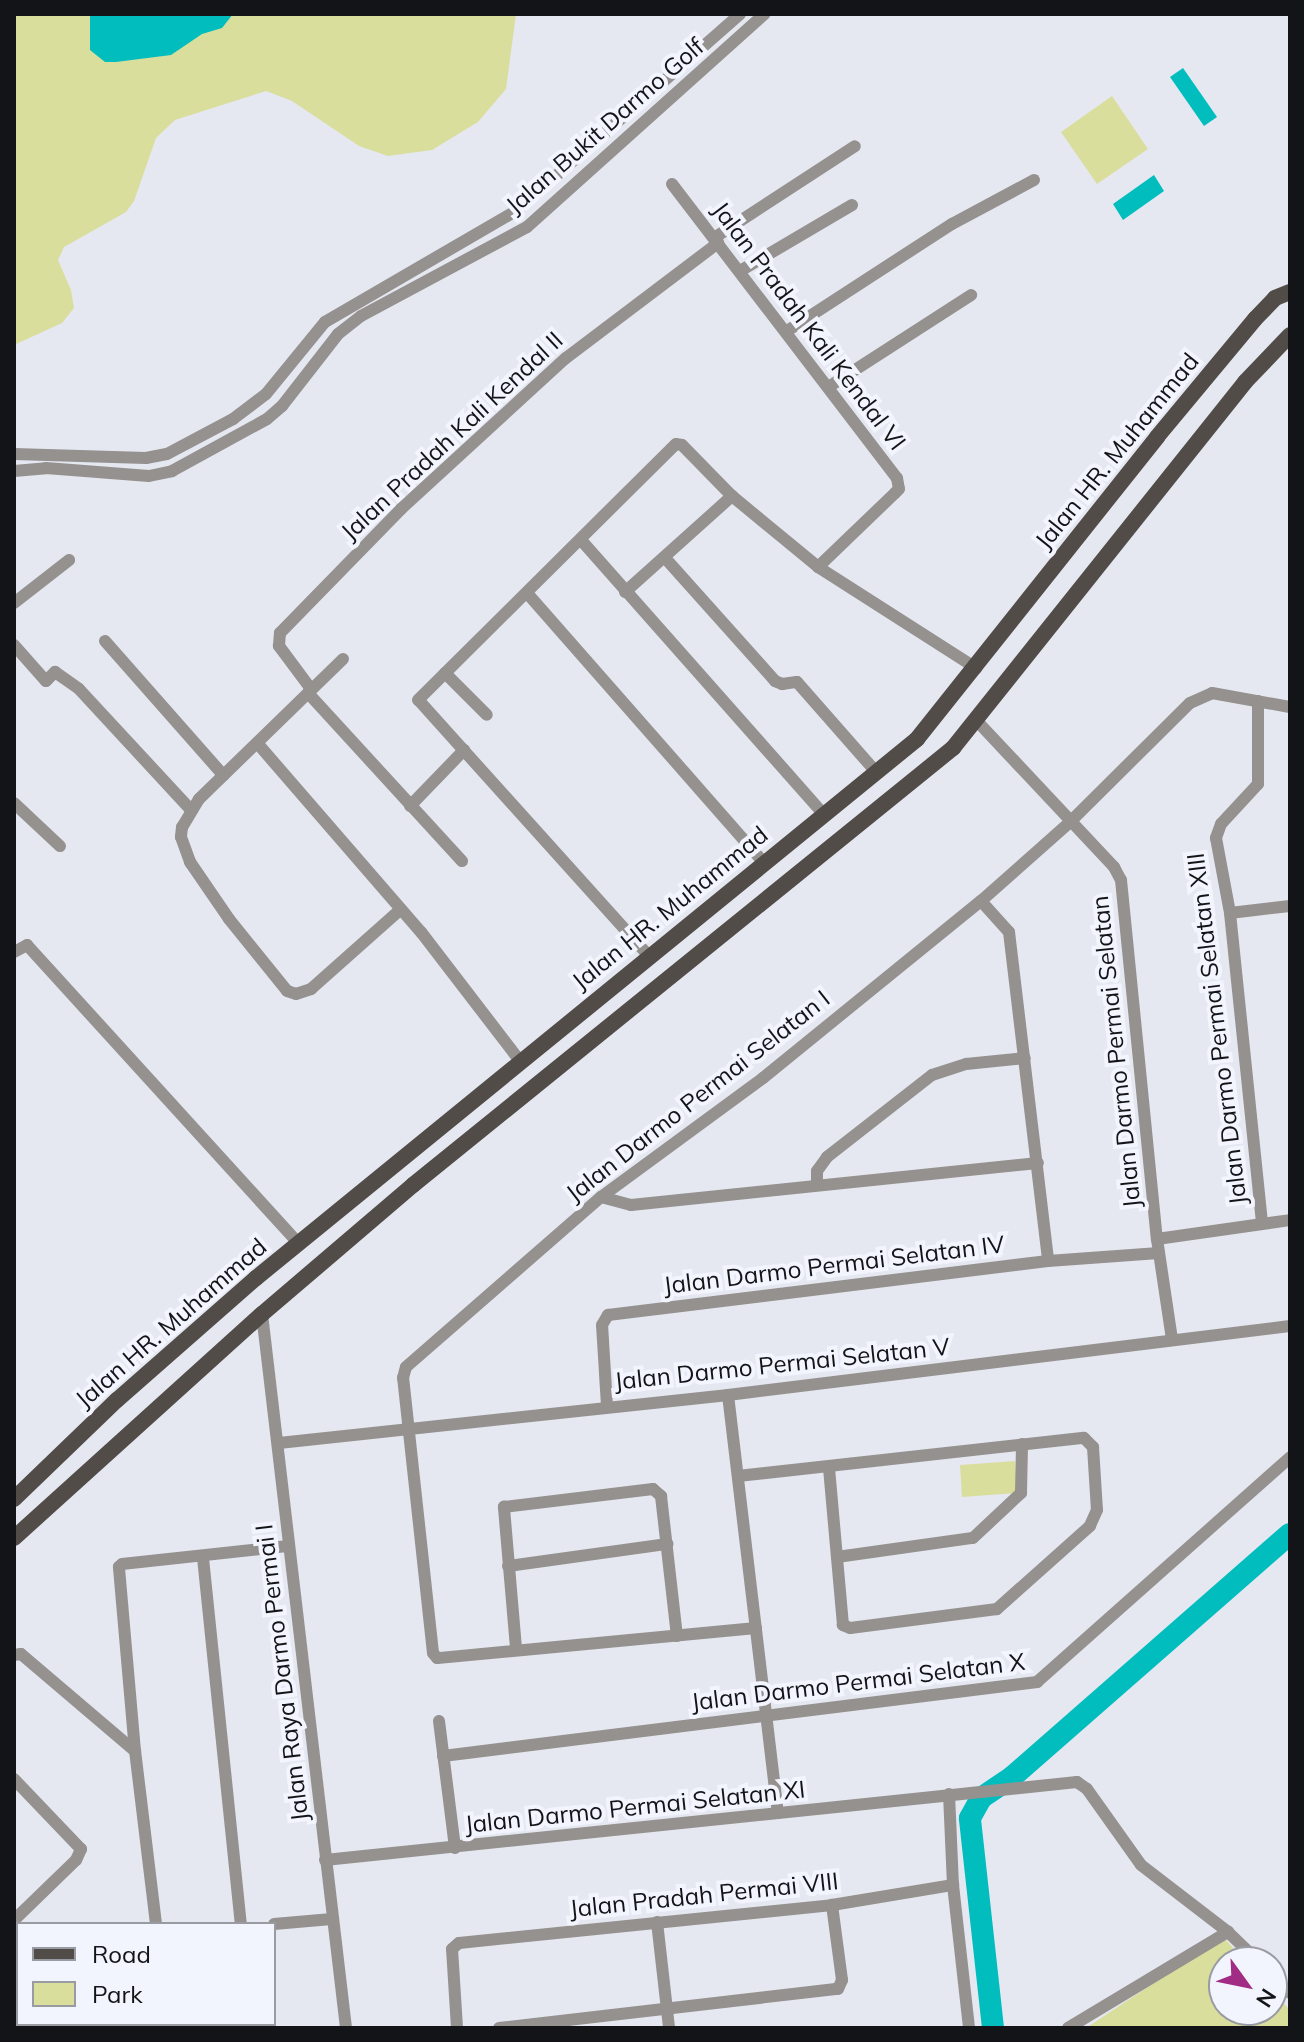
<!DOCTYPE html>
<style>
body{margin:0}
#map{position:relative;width:1304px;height:2042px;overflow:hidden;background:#e5e8f1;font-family:Mulish,sans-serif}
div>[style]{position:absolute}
.green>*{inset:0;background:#dade9d}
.water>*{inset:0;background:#01bdbe}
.river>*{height:22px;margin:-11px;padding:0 11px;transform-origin:11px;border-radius:11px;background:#01bdbe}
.minor>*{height:12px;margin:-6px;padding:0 6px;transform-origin:6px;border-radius:6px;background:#95918f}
.major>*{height:16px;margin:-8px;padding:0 8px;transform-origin:8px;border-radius:8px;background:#524c48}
span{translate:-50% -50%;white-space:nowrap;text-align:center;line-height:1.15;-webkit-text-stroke:8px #f2f5fe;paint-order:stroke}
.street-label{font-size:24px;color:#131417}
.frame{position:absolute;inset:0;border:16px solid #131417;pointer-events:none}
.legend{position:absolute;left:16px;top:1922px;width:260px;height:104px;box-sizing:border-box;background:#f2f5fe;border:2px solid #999ba2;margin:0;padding:10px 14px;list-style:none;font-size:24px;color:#131417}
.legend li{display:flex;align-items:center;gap:16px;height:40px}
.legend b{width:40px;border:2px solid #999ba2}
.north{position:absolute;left:1208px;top:1946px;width:80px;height:80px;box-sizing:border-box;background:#f2f5fe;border:2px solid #999ba2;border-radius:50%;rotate:123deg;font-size:22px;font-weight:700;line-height:32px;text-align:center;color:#131417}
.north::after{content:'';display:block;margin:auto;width:28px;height:36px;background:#a22b84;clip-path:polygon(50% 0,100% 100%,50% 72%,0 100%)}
</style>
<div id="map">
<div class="green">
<div style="clip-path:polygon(14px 14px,516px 14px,506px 89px,478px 122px,432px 150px,388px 156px,359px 146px,292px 101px,266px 91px,175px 120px,156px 138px,134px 201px,126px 212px,64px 247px,58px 260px,71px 290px,74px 308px,62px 323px,14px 345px)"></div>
<div style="clip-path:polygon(1112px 96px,1148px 149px,1097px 184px,1061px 132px)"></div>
<div style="clip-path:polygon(1015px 1461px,1017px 1493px,962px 1497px,960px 1465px)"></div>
<div style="clip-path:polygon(1223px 1937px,1246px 1962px,1224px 1962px,1224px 2010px,1272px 2010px,1272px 1991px,1290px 2010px,1290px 2028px,1086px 2028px)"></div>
</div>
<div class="water">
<div style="clip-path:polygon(90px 14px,233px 14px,222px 28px,202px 34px,171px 55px,116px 62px,105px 62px,90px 50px)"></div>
<div style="clip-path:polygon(1183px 68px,1217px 117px,1204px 126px,1170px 77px)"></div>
<div style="clip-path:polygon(1154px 175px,1164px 191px,1123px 220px,1113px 204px)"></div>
</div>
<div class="river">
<div style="left:993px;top:2028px;width:211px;rotate:-96.3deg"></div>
<div style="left:970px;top:1818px;width:23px;rotate:-61deg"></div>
<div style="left:981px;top:1798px;width:37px;rotate:-34deg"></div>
<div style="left:1012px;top:1777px;width:369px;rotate:-41.2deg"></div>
</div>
<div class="minor">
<div style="left:672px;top:184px;width:370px;rotate:52.6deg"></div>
<div style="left:897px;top:478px;width:11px;rotate:80deg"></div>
<div style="left:899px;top:489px;width:6px;rotate:135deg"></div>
<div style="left:895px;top:493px;width:107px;rotate:136.1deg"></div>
<div style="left:714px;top:238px;width:168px;rotate:-33.1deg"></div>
<div style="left:740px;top:271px;width:130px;rotate:-30.5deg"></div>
<div style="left:787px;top:331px;width:197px;rotate:-33deg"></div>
<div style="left:952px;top:224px;width:93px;rotate:-28.2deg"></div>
<div style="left:830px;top:386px;width:168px;rotate:-32.8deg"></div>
<div style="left:14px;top:454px;width:132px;rotate:1.7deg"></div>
<div style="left:146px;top:458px;width:21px;rotate:-11deg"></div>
<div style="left:167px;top:454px;width:75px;rotate:-27.9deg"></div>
<div style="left:233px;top:419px;width:41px;rotate:-37.1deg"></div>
<div style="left:266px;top:394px;width:93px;rotate:-50.7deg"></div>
<div style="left:325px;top:322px;width:221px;rotate:-30.2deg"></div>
<div style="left:516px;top:211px;width:298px;rotate:-41.3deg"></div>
<div style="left:14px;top:471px;width:32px;rotate:-5deg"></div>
<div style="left:46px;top:468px;width:103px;rotate:4.4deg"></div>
<div style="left:149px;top:476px;width:24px;rotate:-12deg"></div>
<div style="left:172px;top:471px;width:108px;rotate:-28.7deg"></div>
<div style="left:267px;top:419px;width:20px;rotate:-41deg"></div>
<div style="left:282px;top:406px;width:91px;rotate:-52.1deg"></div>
<div style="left:338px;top:334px;width:29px;rotate:-38deg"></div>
<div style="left:361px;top:316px;width:188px;rotate:-28.2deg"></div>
<div style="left:527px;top:227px;width:319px;rotate:-41.9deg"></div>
<div style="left:581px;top:540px;width:367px;rotate:48.5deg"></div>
<div style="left:666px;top:559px;width:164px;rotate:48.2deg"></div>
<div style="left:775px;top:681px;width:8px;rotate:23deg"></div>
<div style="left:782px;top:684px;width:15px;rotate:-8deg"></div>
<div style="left:797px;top:682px;width:120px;rotate:48.7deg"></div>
<div style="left:625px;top:592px;width:144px;rotate:-41.9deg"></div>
<div style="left:527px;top:593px;width:359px;rotate:48.7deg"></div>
<div style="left:14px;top:603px;width:70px;rotate:-38deg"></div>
<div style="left:105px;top:641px;width:179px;rotate:48.6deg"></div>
<div style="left:14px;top:645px;width:48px;rotate:48.4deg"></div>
<div style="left:46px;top:681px;width:13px;rotate:-45deg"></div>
<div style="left:55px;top:672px;width:29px;rotate:35deg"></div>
<div style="left:79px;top:689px;width:165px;rotate:47.2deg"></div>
<div style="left:343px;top:659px;width:201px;rotate:135.8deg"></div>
<div style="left:199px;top:799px;width:33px;rotate:121deg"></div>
<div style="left:182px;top:827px;width:10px;rotate:96deg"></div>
<div style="left:181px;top:837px;width:27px;rotate:70deg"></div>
<div style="left:190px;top:862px;width:69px;rotate:55.6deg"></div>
<div style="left:229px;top:919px;width:92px;rotate:51.1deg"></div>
<div style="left:287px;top:991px;width:9px;rotate:18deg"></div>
<div style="left:296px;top:994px;width:16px;rotate:-18deg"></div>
<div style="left:311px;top:989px;width:120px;rotate:-41.6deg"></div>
<div style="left:445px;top:673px;width:59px;rotate:45deg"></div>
<div style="left:311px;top:689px;width:54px;rotate:-126.7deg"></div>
<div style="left:279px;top:646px;width:13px;rotate:-86deg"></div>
<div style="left:280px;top:633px;width:173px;rotate:-45.7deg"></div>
<div style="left:401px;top:509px;width:224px;rotate:-42.5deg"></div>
<div style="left:566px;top:358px;width:191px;rotate:-37.1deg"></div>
<div style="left:308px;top:693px;width:228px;rotate:47.5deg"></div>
<div style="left:1258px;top:701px;width:83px;rotate:90deg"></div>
<div style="left:1258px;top:784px;width:54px;rotate:132.8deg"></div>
<div style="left:1221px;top:824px;width:15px;rotate:110deg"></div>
<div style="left:1216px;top:838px;width:76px;rotate:79.4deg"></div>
<div style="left:1230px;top:913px;width:312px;rotate:84.1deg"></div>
<div style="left:976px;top:720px;width:202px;rotate:46.8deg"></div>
<div style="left:1114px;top:867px;width:15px;rotate:62deg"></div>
<div style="left:1121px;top:880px;width:361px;rotate:84.3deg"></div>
<div style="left:1157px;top:1239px;width:101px;rotate:81.5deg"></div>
<div style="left:258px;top:744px;width:249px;rotate:49.1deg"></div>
<div style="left:421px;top:932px;width:163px;rotate:52.5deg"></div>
<div style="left:14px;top:803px;width:63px;rotate:43.1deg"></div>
<div style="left:410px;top:806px;width:78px;rotate:-46deg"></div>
<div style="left:981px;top:901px;width:42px;rotate:47.9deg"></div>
<div style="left:1009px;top:932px;width:331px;rotate:83.2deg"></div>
<div style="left:1230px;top:913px;width:60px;rotate:-6.7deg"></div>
<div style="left:14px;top:952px;width:15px;rotate:-28deg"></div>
<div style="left:27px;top:945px;width:404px;rotate:47.7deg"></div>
<div style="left:648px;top:955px;width:343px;rotate:-132deg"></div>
<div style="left:418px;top:700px;width:363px;rotate:-44.8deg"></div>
<div style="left:676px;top:444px;width:6px;rotate:9deg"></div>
<div style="left:682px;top:445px;width:71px;rotate:45.6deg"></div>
<div style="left:732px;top:496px;width:112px;rotate:39.5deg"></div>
<div style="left:818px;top:567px;width:188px;rotate:32.6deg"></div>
<div style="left:817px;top:1185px;width:14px;rotate:-90deg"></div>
<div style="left:817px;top:1171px;width:17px;rotate:-54deg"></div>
<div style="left:827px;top:1157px;width:133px;rotate:-38deg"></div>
<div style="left:932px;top:1075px;width:36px;rotate:-18deg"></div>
<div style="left:966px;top:1064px;width:59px;rotate:-5.8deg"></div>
<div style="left:601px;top:1197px;width:31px;rotate:15deg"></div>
<div style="left:631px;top:1205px;width:409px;rotate:-5.9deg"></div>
<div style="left:1157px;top:1239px;width:134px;rotate:-8.1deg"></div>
<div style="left:262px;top:1314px;width:719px;rotate:83.29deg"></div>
<div style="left:728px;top:1395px;width:421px;rotate:83.2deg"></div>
<div style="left:607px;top:1406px;width:81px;rotate:-93.5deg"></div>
<div style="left:602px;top:1325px;width:12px;rotate:-59deg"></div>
<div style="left:608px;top:1315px;width:443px;rotate:-7deg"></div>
<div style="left:1048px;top:1261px;width:111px;rotate:-4.1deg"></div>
<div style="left:279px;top:1443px;width:452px;rotate:-6.1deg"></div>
<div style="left:728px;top:1395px;width:566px;rotate:-7deg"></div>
<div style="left:738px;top:1476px;width:348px;rotate:-6.3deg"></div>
<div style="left:1084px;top:1438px;width:13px;rotate:45deg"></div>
<div style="left:1093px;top:1447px;width:63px;rotate:86.4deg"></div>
<div style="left:1097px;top:1510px;width:17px;rotate:114deg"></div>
<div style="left:1090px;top:1526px;width:125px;rotate:138.3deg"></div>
<div style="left:997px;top:1609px;width:148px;rotate:172.6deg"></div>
<div style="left:850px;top:1628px;width:8px;rotate:-157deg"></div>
<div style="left:843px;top:1625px;width:158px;rotate:-95.1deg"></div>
<div style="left:837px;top:1557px;width:137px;rotate:-8deg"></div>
<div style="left:973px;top:1538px;width:66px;rotate:-43.2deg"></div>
<div style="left:1021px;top:1493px;width:49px;rotate:-88.8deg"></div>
<div style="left:203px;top:1558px;width:368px;rotate:84.1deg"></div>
<div style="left:508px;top:1566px;width:161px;rotate:-7.9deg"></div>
<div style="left:756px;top:1628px;width:320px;rotate:174.6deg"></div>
<div style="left:437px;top:1658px;width:6px;rotate:-129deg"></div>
<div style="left:433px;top:1653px;width:277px;rotate:-96.2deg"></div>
<div style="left:403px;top:1378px;width:11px;rotate:-75deg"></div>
<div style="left:406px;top:1367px;width:259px;rotate:-41.1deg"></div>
<div style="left:601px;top:1197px;width:201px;rotate:-36.3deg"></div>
<div style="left:763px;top:1078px;width:281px;rotate:-39.1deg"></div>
<div style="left:981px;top:901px;width:118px;rotate:-41.6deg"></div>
<div style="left:1069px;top:823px;width:170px;rotate:-44.8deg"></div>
<div style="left:1190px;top:703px;width:24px;rotate:-24deg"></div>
<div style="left:1212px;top:693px;width:79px;rotate:10.2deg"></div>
<div style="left:516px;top:1648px;width:142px;rotate:-94.9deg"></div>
<div style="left:504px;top:1507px;width:150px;rotate:-6.9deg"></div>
<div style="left:653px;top:1489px;width:11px;rotate:41deg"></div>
<div style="left:661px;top:1496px;width:141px;rotate:83.5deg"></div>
<div style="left:14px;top:1655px;width:7px;rotate:-8deg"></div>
<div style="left:21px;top:1654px;width:150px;rotate:40.4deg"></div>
<div style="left:439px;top:1721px;width:128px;rotate:82.8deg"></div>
<div style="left:443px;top:1756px;width:599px;rotate:-7.1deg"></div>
<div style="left:1037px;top:1682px;width:339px;rotate:-41.6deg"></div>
<div style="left:14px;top:1779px;width:97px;rotate:46.3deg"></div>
<div style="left:81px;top:1849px;width:12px;rotate:114deg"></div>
<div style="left:76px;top:1860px;width:86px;rotate:135.9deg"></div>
<div style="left:949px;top:1794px;width:91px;rotate:87.5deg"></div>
<div style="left:953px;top:1885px;width:144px;rotate:83.6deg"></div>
<div style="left:325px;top:1860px;width:756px;rotate:-5.92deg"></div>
<div style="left:1077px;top:1782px;width:12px;rotate:35deg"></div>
<div style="left:1087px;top:1789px;width:93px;rotate:54.6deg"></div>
<div style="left:1141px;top:1865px;width:110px;rotate:37.6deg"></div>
<div style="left:1228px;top:1932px;width:43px;rotate:44.1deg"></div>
<div style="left:657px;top:1922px;width:107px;rotate:83.5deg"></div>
<div style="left:156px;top:1924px;width:174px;rotate:-96.9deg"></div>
<div style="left:135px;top:1751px;width:185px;rotate:-95deg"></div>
<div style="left:119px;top:1567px;width:4px;rotate:-45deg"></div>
<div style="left:122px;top:1564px;width:168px;rotate:-6.2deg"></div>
<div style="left:274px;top:1924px;width:58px;rotate:-4.9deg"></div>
<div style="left:1272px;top:1975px;width:25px;rotate:45deg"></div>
<div style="left:168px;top:2024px;width:4px;rotate:76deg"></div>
<div style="left:251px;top:2024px;width:4px;rotate:76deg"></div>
<div style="left:52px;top:2028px;width:6px;rotate:-45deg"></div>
<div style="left:457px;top:2028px;width:79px;rotate:-93.6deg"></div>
<div style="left:452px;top:1949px;width:9px;rotate:-41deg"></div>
<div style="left:459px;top:1943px;width:375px;rotate:-5.8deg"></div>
<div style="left:832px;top:1905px;width:123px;rotate:-9.4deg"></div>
<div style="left:499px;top:2028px;width:341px;rotate:-6.6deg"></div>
<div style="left:838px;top:1989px;width:10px;rotate:-66deg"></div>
<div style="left:842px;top:1980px;width:76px;rotate:-97.6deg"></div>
<div style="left:1068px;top:2028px;width:187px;rotate:-31deg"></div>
</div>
<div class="major">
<div style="left:14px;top:1499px;width:143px;rotate:-43.9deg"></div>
<div style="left:117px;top:1400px;width:185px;rotate:-41.3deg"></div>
<div style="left:256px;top:1278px;width:853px;rotate:-39.19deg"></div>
<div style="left:917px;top:739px;width:386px;rotate:-51.5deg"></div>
<div style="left:1157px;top:437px;width:153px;rotate:-50.3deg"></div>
<div style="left:1255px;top:319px;width:29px;rotate:-46deg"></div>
<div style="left:1275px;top:298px;width:16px;rotate:-22deg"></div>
<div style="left:14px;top:1538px;width:334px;rotate:-42.1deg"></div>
<div style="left:262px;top:1314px;width:199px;rotate:-40.5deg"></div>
<div style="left:413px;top:1185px;width:695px;rotate:-38.98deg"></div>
<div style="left:953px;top:748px;width:468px;rotate:-51.4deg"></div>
<div style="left:1245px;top:382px;width:65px;rotate:-46.2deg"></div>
</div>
<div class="street-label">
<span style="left:605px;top:126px;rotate:-41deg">Jalan Bukit Darmo Golf</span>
<span style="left:809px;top:326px;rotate:53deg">Jalan Pradah Kali Kendal VI</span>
<span style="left:452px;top:436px;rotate:-43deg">Jalan Pradah Kali Kendal II</span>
<span style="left:1117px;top:451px;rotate:-51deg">Jalan HR. Muhammad</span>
<span style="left:670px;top:908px;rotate:-39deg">Jalan HR. Muhammad</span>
<span style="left:1217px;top:1029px;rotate:-97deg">Jalan Darmo Permai Selatan XIII</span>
<span style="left:1116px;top:1052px;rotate:-96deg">Jalan Darmo Permai Selatan</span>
<span style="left:698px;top:1096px;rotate:-38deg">Jalan Darmo Permai Selatan I</span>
<span style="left:834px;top:1265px;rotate:-7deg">Jalan Darmo Permai Selatan IV</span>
<span style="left:171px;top:1323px;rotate:-41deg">Jalan HR. Muhammad</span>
<span style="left:782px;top:1364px;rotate:-6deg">Jalan Darmo Permai Selatan V</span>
<span style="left:282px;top:1673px;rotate:-97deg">Jalan Raya Darmo Permai I</span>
<span style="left:858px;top:1682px;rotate:-7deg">Jalan Darmo Permai Selatan X</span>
<span style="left:635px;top:1807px;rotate:-6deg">Jalan Darmo Permai Selatan XI</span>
<span style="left:704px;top:1895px;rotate:-6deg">Jalan Pradah Permai VIII</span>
</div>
<div class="frame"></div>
<ul class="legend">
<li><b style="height:10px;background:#524c48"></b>Road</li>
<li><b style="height:22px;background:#dade9d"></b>Park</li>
</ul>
<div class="north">N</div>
</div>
